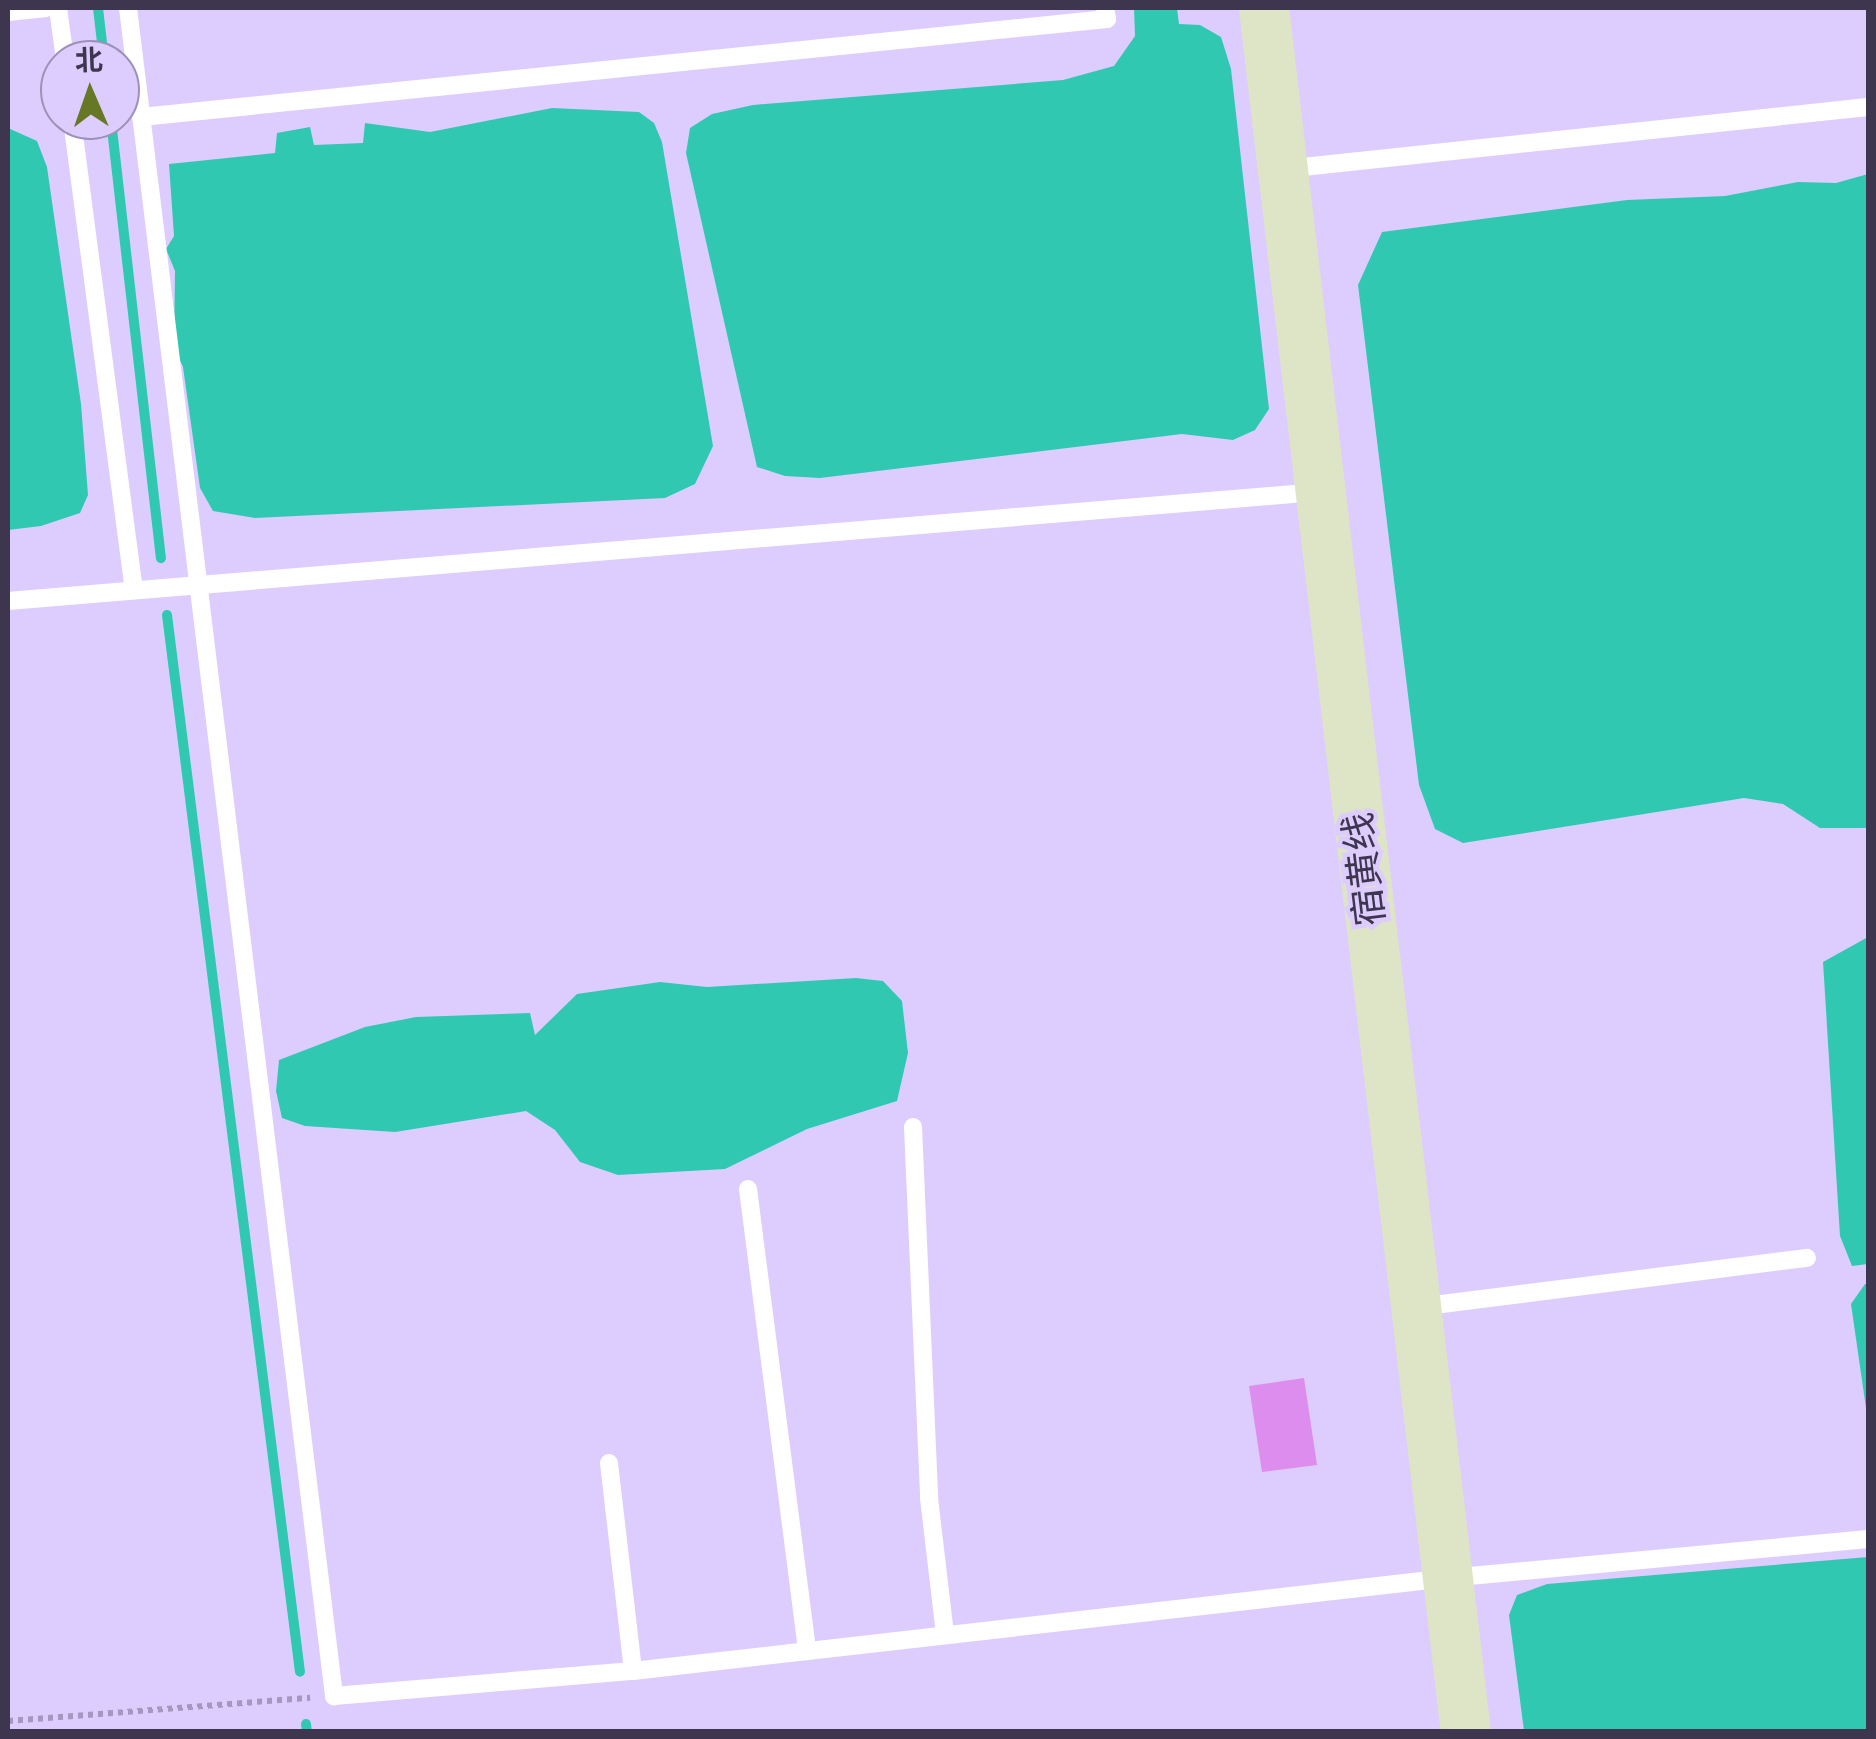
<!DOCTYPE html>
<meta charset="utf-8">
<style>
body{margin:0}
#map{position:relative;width:1876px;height:1739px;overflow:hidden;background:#ddcdfe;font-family:Spectral,"Noto Sans SC",serif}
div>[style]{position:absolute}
.water>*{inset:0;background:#31c8b2}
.stream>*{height:10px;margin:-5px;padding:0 5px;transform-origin:5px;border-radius:5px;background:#31c8b2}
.building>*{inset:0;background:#dc8dee}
.path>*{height:6px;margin-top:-3px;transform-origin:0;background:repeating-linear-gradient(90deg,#a597c0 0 5px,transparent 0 10px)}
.lane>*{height:18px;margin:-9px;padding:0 9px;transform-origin:9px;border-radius:9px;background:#fff}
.secondary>*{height:50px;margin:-25px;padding:0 25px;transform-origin:25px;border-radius:25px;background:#dee5c6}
span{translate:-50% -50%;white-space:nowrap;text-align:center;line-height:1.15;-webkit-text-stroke:9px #ddcdfe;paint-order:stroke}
.street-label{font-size:38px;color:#3e364e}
.frame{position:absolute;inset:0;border:10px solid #3e364e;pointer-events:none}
.north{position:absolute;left:40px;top:40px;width:100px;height:100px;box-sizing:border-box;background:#ddcdfe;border:2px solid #9d91b8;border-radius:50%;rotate:358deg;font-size:28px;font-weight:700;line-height:40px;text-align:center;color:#3e364e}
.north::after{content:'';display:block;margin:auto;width:35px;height:45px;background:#667725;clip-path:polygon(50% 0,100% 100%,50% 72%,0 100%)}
</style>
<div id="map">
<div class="water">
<div style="clip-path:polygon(1134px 8px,1177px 8px,1179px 24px,1200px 25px,1221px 37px,1231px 69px,1269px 409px,1255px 430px,1233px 440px,1182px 434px,820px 478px,785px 476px,757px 467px,686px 153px,690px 128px,712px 114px,753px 105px,1063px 80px,1114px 66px,1135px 36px)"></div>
<div style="clip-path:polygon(552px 108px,639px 112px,654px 123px,662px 142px,713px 446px,695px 484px,665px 498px,255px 518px,213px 511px,200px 488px,183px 367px,174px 347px,175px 271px,166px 249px,174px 236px,169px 164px,275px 153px,277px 133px,310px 127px,314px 145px,363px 143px,365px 123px,430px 132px)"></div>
<div style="clip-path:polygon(8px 128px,37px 141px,47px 167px,81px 404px,88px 495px,80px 513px,41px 526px,8px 530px)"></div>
<div style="clip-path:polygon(1868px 174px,1868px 828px,1820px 828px,1783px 804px,1744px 798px,1463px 843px,1435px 829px,1419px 785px,1358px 285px,1382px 232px,1627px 200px,1725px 196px,1798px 182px,1836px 183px)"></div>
<div style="clip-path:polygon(1868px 937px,1868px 1264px,1852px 1266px,1840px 1236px,1823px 962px)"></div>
<div style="clip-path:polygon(856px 978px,883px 981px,902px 1001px,908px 1053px,897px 1101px,807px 1129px,725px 1169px,618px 1175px,580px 1162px,555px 1130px,526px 1111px,395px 1132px,305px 1126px,282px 1118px,276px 1091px,279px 1060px,365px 1027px,416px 1017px,530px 1013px,535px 1035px,577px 994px,660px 982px,707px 987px)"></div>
<div style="clip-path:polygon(1865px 1284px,1868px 1284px,1868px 1422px,1851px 1304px)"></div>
<div style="clip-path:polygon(1868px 1557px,1868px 1731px,1524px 1731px,1509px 1615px,1517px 1595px,1547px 1584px)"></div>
</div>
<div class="stream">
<div style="left:98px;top:8px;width:52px;rotate:83.4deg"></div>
<div style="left:111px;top:120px;width:441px;rotate:83.5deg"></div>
<div style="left:167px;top:615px;width:1065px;rotate:82.83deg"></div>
<div style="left:306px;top:1724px;width:8px;rotate:83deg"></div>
</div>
<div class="building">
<div style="clip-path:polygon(1304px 1378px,1317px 1465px,1262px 1472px,1249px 1386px)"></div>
</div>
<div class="path">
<div style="left:8px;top:1721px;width:303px;rotate:-4.4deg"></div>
</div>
<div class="lane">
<div style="left:58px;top:8px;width:52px;rotate:82.3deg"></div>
<div style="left:128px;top:8px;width:1701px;rotate:83.04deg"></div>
<div style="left:334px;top:1696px;width:300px;rotate:-4.8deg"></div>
<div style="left:633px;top:1671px;width:820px;rotate:-6.51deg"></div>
<div style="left:1448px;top:1578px;width:422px;rotate:-5.3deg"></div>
<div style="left:8px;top:12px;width:38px;rotate:-6deg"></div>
<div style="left:141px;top:117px;width:971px;rotate:-5.79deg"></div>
<div style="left:1107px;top:19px;width:11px;rotate:-100deg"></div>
<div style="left:72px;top:120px;width:473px;rotate:82.5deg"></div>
<div style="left:1284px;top:169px;width:587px;rotate:-6.06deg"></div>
<div style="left:8px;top:601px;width:1315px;rotate:-4.76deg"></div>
<div style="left:913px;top:1127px;width:371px;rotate:87.5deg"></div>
<div style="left:929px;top:1498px;width:138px;rotate:83.3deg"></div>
<div style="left:748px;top:1189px;width:466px;rotate:82.7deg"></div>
<div style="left:1418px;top:1307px;width:392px;rotate:-7.2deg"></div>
<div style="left:609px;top:1463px;width:209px;rotate:83.4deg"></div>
</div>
<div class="secondary">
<div style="left:1264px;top:8px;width:1736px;rotate:83.32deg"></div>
</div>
<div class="street-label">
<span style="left:1367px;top:869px;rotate:-97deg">宿黄线</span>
</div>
<div class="frame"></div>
<div class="north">北</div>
</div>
